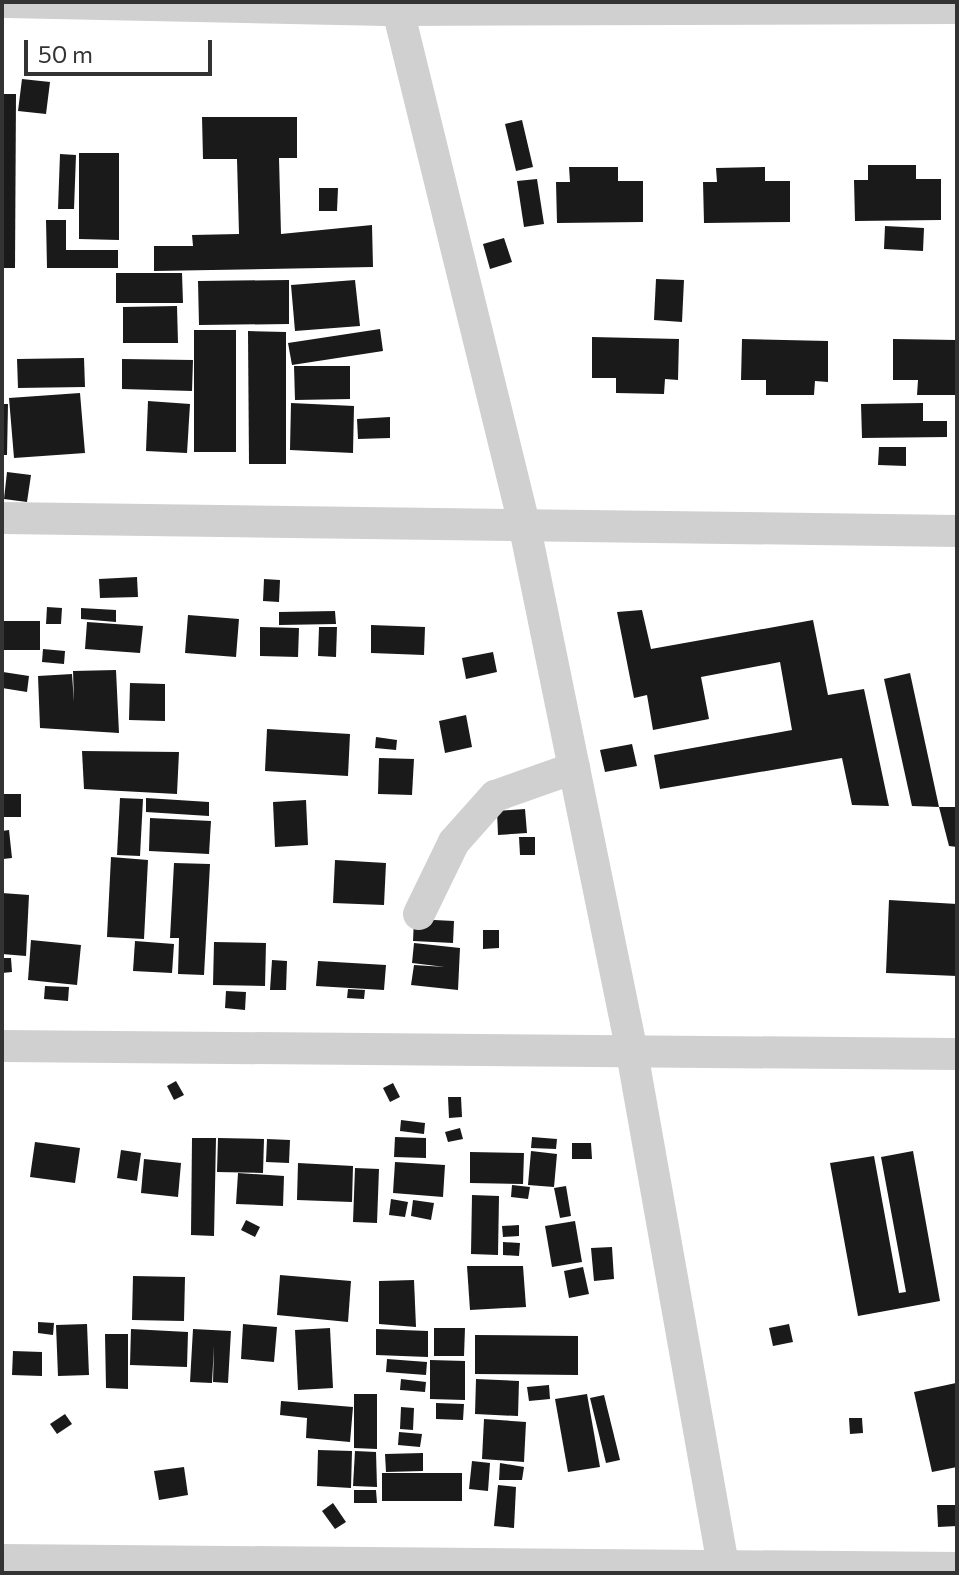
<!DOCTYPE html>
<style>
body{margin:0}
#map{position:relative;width:959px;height:1575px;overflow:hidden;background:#fff;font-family:Commissioner,sans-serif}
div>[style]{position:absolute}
.building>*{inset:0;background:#1a1a1a}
.minor>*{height:32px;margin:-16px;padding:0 16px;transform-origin:16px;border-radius:16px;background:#d0d0d0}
span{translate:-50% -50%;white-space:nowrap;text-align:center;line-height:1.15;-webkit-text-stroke:8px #fff;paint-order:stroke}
.frame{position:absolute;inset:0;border:4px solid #333;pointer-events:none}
.scale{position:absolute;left:24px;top:40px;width:188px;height:36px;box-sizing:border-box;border:4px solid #333;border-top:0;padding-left:10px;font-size:24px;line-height:28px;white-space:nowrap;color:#333;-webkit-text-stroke:6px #fff;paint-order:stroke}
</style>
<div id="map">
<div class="building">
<div style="clip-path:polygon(22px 79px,50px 82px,46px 114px,18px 111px)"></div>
<div style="clip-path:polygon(2px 94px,16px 94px,15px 268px,2px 268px)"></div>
<div style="clip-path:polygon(202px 117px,297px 117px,297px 158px,279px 158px,281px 234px,372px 225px,373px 267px,154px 271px,154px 246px,193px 246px,192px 235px,239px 234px,237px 159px,203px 159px)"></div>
<div style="clip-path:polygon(522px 120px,533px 167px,516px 171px,505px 124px)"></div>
<div style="clip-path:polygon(79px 153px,119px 153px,119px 240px,79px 239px)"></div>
<div style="clip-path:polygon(60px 154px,76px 155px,74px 209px,58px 209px)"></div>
<div style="clip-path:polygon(868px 165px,916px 165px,916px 179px,941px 179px,941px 220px,855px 221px,854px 180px,868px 180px)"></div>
<div style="clip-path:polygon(569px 167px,618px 167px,618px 181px,643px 181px,643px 222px,557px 223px,556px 182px,570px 182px)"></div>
<div style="clip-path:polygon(765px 167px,765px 181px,790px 181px,790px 222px,704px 223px,703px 182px,717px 182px,716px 168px)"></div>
<div style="clip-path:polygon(537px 179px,544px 224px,524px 227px,517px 181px)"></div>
<div style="clip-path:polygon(319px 188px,338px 188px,337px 211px,319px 211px)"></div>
<div style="clip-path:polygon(46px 220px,66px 220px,66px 250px,118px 250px,118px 268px,47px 268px)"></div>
<div style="clip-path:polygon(885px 226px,924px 228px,923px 251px,884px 249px)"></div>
<div style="clip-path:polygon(504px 238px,512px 262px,490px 269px,483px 244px)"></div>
<div style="clip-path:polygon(116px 273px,182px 273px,183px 303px,116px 303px)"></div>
<div style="clip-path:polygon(656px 279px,684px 280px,682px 322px,654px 320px)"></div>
<div style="clip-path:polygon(289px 280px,289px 324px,199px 325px,198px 281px)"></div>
<div style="clip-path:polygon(355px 280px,360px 326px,295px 331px,291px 285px)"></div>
<div style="clip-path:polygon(177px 306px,178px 343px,123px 343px,123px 307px)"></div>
<div style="clip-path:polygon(380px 329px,383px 351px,292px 365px,288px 343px)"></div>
<div style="clip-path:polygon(194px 330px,236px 330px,236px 452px,194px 452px)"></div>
<div style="clip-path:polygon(248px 331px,286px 332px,286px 464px,249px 464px)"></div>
<div style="clip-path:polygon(592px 337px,679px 339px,678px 380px,665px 379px,664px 394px,616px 393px,616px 378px,592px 378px)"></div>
<div style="clip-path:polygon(742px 339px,828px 341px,828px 382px,815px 381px,814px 395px,766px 395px,766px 380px,741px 380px)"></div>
<div style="clip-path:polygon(893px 339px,957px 340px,957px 395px,917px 395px,918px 380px,893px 380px)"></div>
<div style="clip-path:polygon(84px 358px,85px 387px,18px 388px,17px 359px)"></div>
<div style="clip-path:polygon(122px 359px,193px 360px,192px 391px,122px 389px)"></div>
<div style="clip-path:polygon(294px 366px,350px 366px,350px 399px,295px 400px)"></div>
<div style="clip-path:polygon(80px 393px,85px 453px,14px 458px,9px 398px)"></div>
<div style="clip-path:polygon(148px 401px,190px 404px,187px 453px,146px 451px)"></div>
<div style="clip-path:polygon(291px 403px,354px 406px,353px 453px,290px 450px)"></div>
<div style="clip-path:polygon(923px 403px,923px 421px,947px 421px,947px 437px,862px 438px,861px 404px)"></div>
<div style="clip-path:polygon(2px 404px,8px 404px,7px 455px,2px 455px)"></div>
<div style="clip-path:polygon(390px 417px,390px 438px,358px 439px,357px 419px)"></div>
<div style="clip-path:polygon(879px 447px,906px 447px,906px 466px,878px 465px)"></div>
<div style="clip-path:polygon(7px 472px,31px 475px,27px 502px,4px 499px)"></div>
<div style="clip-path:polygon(137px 577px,138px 597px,100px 598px,99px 579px)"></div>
<div style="clip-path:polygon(264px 579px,280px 580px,279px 602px,263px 601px)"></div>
<div style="clip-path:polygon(47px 607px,62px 608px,61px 624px,46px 624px)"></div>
<div style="clip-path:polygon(81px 608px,116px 610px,116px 622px,81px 619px)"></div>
<div style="clip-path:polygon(642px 610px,651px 649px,813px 620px,828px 695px,864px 689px,889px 806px,852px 805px,842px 758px,660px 789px,654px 755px,792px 730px,780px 662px,701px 677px,709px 719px,653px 730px,647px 695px,634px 698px,617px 612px)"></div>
<div style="clip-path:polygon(335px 611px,336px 624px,279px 625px,279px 612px)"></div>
<div style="clip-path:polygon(188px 615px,239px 619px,236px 657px,185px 653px)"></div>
<div style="clip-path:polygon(2px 621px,40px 621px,40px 650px,2px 650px)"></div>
<div style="clip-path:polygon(87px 622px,143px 626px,140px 653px,85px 649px)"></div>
<div style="clip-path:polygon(371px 625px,425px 627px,424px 655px,371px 653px)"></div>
<div style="clip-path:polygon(260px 627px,299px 628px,298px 657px,260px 656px)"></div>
<div style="clip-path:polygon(319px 627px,337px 627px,336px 657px,318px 656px)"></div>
<div style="clip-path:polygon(43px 649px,65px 651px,64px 664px,42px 662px)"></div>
<div style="clip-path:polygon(493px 652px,497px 672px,466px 679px,462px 658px)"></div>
<div style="clip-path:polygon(116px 670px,119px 733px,40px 728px,38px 676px,72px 674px,74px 702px,73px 671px)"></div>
<div style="clip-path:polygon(3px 672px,29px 676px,27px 692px,2px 688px)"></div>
<div style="clip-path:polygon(910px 673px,939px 807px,912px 806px,884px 679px)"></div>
<div style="clip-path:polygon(130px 683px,165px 684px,165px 721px,129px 720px)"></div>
<div style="clip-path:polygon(466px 715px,472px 747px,445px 753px,439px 721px)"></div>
<div style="clip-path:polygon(267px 729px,350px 734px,348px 776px,265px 771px)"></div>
<div style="clip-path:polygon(376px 737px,397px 740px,396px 750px,375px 748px)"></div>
<div style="clip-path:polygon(632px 744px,637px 766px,605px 772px,600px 750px)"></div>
<div style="clip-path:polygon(82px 751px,179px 752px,177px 794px,84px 789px)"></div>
<div style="clip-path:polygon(379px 758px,414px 759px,412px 795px,378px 794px)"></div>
<div style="clip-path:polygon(2px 794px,21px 794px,21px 817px,2px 817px)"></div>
<div style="clip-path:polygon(120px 798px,143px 799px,140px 856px,117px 855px)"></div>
<div style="clip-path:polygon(146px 798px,209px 802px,209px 816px,146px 812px)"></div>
<div style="clip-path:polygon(306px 800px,308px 845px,275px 847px,273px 802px)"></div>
<div style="clip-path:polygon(939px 807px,957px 807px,957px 847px,949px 846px)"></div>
<div style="clip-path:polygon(525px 809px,527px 833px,498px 835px,497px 811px)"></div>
<div style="clip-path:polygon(150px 818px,211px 821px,209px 854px,149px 851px)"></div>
<div style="clip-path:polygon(9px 830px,12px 858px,3px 859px,2px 831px)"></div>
<div style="clip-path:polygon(519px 837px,535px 837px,535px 855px,520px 855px)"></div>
<div style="clip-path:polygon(111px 857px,148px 860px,144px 939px,107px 937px)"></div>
<div style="clip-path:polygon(335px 860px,386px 863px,384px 905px,333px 903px)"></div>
<div style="clip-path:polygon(174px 863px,210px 864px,204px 975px,178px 974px,179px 938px,170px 938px)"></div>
<div style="clip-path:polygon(2px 893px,29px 895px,26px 956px,2px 954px)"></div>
<div style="clip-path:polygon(889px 900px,957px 904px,957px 976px,886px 973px)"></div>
<div style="clip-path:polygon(414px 919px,454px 921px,453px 943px,413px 941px)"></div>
<div style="clip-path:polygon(483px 930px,499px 930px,499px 948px,483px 949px)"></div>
<div style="clip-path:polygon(31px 940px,81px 945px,77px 985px,28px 980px)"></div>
<div style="clip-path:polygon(135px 941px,174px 944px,172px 973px,133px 971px)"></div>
<div style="clip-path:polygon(214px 942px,266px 943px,265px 986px,213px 985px)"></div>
<div style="clip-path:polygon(414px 943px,460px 948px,458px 990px,411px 985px,414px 965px,445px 967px,412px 963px)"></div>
<div style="clip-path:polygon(2px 958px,11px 958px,12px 972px,2px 973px)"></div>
<div style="clip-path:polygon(272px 960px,287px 961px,286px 990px,270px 990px)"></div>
<div style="clip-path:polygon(318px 961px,386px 965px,384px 990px,316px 986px)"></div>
<div style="clip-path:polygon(45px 986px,69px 987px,68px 1001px,44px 999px)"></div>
<div style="clip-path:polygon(348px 989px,365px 990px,364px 999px,347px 998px)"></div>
<div style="clip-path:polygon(226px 991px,246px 992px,245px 1010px,225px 1008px)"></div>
<div style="clip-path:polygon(176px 1081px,184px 1095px,174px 1100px,167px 1086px)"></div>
<div style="clip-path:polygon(393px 1083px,400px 1097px,390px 1102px,383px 1088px)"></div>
<div style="clip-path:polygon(448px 1097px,461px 1097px,462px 1117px,449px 1118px)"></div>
<div style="clip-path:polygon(401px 1120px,425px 1123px,424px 1134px,400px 1131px)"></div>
<div style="clip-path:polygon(460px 1128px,463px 1139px,448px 1142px,445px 1132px)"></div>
<div style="clip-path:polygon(395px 1137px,426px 1138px,426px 1158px,394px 1157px)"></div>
<div style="clip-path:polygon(532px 1137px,557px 1139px,556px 1149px,531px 1148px)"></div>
<div style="clip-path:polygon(192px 1138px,216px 1138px,214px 1236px,191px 1235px)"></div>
<div style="clip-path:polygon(218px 1138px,264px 1139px,263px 1173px,217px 1172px)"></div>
<div style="clip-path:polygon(267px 1139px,290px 1140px,289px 1163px,266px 1162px)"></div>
<div style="clip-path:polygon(35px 1142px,80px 1148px,75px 1183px,30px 1177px)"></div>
<div style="clip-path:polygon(572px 1143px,591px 1143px,592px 1159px,572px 1159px)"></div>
<div style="clip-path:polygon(121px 1150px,141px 1153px,137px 1181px,117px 1178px)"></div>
<div style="clip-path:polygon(531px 1151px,557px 1154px,554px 1187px,528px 1185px)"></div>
<div style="clip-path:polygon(913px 1151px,940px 1301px,858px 1316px,830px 1163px,874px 1156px,899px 1293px,906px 1292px,881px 1157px)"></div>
<div style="clip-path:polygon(470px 1152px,524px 1153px,523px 1184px,470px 1183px)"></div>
<div style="clip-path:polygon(144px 1159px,181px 1163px,178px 1197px,141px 1193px)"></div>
<div style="clip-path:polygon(395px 1162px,445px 1165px,443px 1197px,393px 1193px)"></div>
<div style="clip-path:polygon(298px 1163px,353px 1166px,352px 1202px,297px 1200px)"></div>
<div style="clip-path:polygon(355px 1168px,379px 1169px,377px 1223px,353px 1222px)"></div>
<div style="clip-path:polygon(238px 1173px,284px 1176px,283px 1206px,236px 1204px)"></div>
<div style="clip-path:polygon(512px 1185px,530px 1187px,528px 1199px,511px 1197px)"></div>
<div style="clip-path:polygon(566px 1186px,571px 1216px,560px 1218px,554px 1188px)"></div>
<div style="clip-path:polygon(472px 1195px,499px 1196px,498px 1255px,471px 1254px)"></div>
<div style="clip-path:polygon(391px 1199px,408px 1202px,405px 1217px,389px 1215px)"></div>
<div style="clip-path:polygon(413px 1200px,434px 1203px,431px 1220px,411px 1216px)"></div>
<div style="clip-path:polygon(246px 1220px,260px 1227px,255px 1237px,241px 1230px)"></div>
<div style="clip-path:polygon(575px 1221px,582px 1262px,552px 1267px,545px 1226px)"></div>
<div style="clip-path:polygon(519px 1225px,519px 1236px,503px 1237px,502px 1226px)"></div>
<div style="clip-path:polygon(503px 1242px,520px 1243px,519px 1256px,503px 1255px)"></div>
<div style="clip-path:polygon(612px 1247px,614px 1279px,594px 1281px,591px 1248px)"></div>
<div style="clip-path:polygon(467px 1266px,523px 1266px,526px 1307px,470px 1310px)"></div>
<div style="clip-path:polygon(583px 1267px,589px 1294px,569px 1298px,564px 1271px)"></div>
<div style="clip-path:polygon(280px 1275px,351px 1281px,348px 1322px,277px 1315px)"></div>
<div style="clip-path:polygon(133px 1276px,185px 1277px,184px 1321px,132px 1320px)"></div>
<div style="clip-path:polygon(414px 1280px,416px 1327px,379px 1324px,379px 1281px)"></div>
<div style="clip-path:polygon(38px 1322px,54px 1323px,53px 1335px,38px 1333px)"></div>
<div style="clip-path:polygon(87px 1324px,89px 1375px,58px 1376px,56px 1325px)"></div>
<div style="clip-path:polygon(243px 1324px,277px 1327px,274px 1362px,241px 1359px)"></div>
<div style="clip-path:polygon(789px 1324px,793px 1342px,773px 1346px,769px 1328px)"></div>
<div style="clip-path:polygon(330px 1328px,333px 1388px,298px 1390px,295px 1330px)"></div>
<div style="clip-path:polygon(434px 1328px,465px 1328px,464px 1356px,434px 1356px)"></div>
<div style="clip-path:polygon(131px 1329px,188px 1332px,187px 1367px,130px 1365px)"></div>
<div style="clip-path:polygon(193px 1329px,231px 1331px,228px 1383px,213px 1382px,214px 1346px,212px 1383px,190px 1382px)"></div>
<div style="clip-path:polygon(376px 1329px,428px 1331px,428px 1357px,376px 1355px)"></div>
<div style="clip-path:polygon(105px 1334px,128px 1334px,128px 1389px,106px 1388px)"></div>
<div style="clip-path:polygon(475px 1335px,578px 1336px,578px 1375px,475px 1374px)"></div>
<div style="clip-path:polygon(13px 1351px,42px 1352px,42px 1376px,12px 1375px)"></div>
<div style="clip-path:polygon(387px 1359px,427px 1362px,426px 1375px,386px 1372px)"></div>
<div style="clip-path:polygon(430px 1360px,465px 1361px,465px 1400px,430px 1399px)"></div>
<div style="clip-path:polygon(401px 1379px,426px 1382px,425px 1392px,400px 1390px)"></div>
<div style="clip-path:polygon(476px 1379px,519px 1381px,518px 1416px,475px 1414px)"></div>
<div style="clip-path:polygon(956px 1383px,957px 1467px,932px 1472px,914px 1392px)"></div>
<div style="clip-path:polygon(549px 1385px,550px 1399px,529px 1401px,527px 1387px)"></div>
<div style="clip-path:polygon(354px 1394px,377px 1394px,377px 1449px,354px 1448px)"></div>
<div style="clip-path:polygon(587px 1394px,600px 1467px,568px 1472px,555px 1399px)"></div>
<div style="clip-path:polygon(604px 1395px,620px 1460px,606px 1463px,590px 1398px)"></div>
<div style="clip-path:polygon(281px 1401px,353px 1407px,350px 1442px,306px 1438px,307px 1418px,280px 1415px)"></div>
<div style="clip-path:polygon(436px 1403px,464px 1404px,463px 1420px,436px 1419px)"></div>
<div style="clip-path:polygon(401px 1407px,414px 1408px,413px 1430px,400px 1429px)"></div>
<div style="clip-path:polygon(65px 1414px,72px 1424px,57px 1434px,50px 1424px)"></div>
<div style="clip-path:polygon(849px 1418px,862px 1418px,863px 1433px,850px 1434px)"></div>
<div style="clip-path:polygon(484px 1419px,526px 1422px,524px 1462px,482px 1459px)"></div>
<div style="clip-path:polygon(399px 1432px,422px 1434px,420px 1447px,398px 1445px)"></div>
<div style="clip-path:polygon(318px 1450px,352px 1451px,351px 1488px,317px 1486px)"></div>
<div style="clip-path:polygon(355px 1451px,376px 1452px,377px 1487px,353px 1486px)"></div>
<div style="clip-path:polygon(423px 1453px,423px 1471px,386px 1472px,385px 1454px)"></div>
<div style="clip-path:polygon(472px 1461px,490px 1463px,488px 1491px,469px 1489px)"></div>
<div style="clip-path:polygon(500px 1463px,524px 1467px,522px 1480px,499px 1480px)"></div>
<div style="clip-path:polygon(184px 1467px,188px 1495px,159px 1500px,154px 1471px)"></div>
<div style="clip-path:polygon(382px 1473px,462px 1473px,462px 1501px,382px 1501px)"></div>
<div style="clip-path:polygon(498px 1485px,516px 1487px,514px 1528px,494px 1526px)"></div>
<div style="clip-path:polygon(354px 1490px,376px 1490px,377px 1503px,354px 1503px)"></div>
<div style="clip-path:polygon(333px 1503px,346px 1522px,335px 1529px,322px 1511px)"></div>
<div style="clip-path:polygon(937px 1505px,957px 1505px,957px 1526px,938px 1527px)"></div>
</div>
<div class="minor">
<div style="left:7px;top:2px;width:391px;rotate:1.2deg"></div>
<div style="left:398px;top:10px;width:559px;rotate:-0.2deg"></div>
<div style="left:396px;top:2px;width:542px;rotate:76.22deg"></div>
<div style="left:525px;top:528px;width:530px;rotate:78.46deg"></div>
<div style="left:631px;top:1047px;width:526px;rotate:79.93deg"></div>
<div style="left:2px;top:518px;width:955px;rotate:0.78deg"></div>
<div style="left:419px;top:914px;width:80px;rotate:-64.1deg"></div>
<div style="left:454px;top:842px;width:62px;rotate:-48.3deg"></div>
<div style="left:495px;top:796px;width:84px;rotate:-19.5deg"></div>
<div style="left:2px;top:1046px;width:955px;rotate:0.48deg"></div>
<div style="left:2px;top:1560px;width:955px;rotate:0.48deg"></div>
</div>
<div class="frame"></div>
<div class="scale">50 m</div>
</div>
